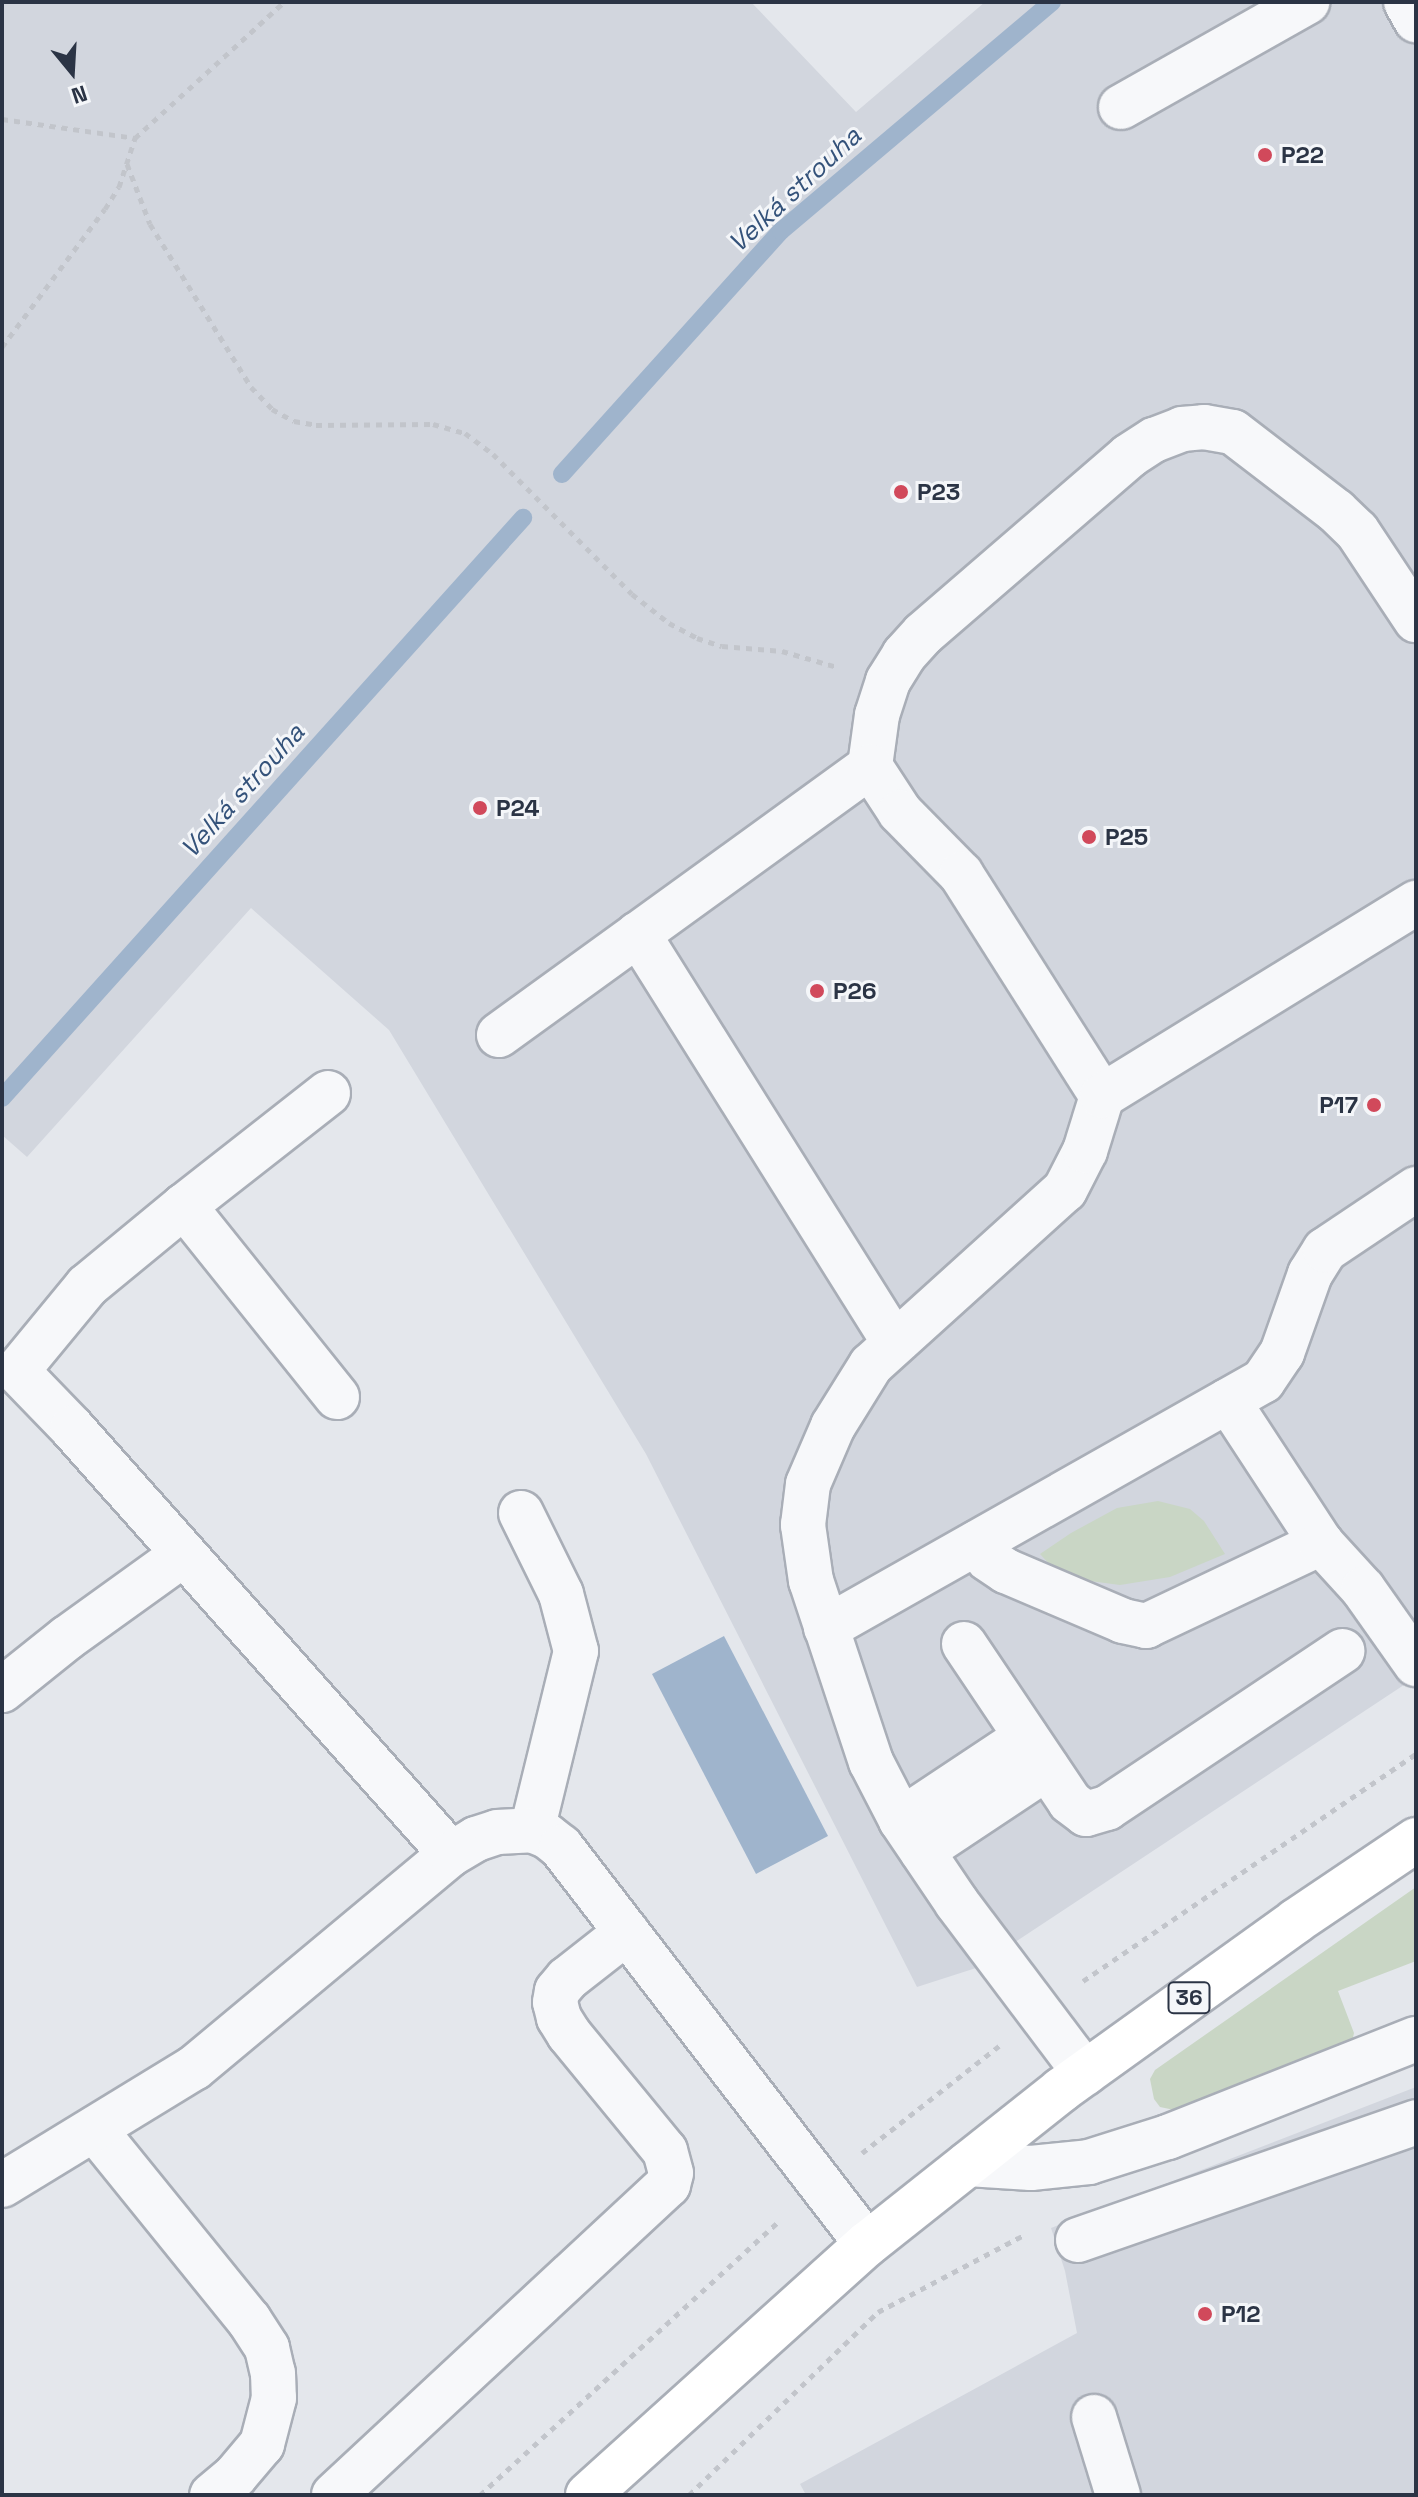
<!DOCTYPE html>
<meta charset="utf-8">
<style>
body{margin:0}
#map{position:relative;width:1418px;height:2497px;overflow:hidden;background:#e4e7ec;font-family:"Space Grotesk",sans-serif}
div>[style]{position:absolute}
.built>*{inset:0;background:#d2d6de}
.green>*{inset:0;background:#c9d6c5}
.water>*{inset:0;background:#9fb4cc}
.stream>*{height:18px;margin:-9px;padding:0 9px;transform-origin:9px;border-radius:9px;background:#9fb4cc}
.path>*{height:5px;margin-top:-2.5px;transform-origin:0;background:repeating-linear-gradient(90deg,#c2c5cb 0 6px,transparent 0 12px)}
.roads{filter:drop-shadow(2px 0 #a9aeb7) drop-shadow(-2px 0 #a9aeb7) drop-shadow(0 2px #a9aeb7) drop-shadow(0 -2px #a9aeb7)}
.minor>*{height:44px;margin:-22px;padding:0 22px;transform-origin:22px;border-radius:22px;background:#f7f8fa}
.major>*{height:44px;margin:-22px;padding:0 22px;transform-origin:22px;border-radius:22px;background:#fff}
.dots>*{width:22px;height:22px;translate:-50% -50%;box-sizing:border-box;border:4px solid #f4f6f9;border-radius:50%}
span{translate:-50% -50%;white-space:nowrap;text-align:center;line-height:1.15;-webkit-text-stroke:6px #f4f6f9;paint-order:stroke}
.shield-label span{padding:2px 6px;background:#f4f6f9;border:2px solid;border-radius:6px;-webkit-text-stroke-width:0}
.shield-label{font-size:22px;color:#2b3445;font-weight:700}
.poi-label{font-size:24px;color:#2b3445;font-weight:700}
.left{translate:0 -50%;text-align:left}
.right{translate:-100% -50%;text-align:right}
.water-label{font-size:26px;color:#34527a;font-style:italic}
.frame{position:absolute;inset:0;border:4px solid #2b3445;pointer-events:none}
.north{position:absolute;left:32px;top:32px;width:80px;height:80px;-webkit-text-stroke:6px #f4f6f9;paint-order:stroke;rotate:162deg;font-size:22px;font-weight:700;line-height:32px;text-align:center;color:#2b3445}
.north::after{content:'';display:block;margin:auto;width:28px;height:36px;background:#2b3445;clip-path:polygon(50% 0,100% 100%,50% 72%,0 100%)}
</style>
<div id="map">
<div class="built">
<div style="clip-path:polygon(2px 2px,751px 2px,856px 112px,985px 2px,1416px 2px,1416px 1677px,976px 1968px,917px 1987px,646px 1454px,389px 1030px,251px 908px,27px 1157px,2px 1135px)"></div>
<div style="clip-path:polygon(1416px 2087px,1416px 2495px,806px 2495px,800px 2484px,1077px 2333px,1065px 2271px,1051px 2228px)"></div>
</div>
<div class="green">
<div style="clip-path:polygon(1158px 1501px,1190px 1509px,1204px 1521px,1225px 1554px,1170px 1577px,1120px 1585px,1075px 1579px,1052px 1567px,1040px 1554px,1071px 1533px,1117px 1508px)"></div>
<div style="clip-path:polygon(1416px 1887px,1416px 1961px,1338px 1991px,1354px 2033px,1352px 2042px,1179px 2111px,1160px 2107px,1154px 2099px,1150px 2079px,1155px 2070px)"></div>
</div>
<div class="water">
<div style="clip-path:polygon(724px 1636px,828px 1836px,756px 1874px,652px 1674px)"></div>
</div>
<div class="stream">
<div style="left:562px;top:474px;width:327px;rotate:-48deg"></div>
<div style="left:781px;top:231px;width:355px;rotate:-40.2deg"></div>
<div style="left:2px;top:1098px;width:780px;rotate:-48.07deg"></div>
</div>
<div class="path">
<div style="left:2px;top:119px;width:134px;rotate:8.1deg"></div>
<div style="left:127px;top:164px;width:64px;rotate:69deg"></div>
<div style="left:150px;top:224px;width:192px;rotate:58.2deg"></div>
<div style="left:251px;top:387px;width:30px;rotate:46deg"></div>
<div style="left:272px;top:409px;width:25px;rotate:29deg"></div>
<div style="left:294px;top:421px;width:22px;rotate:10deg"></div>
<div style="left:316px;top:425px;width:117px;rotate:-0.5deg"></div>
<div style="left:433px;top:424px;width:33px;rotate:16deg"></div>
<div style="left:465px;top:433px;width:35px;rotate:37deg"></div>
<div style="left:493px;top:454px;width:197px;rotate:45.2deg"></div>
<div style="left:632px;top:594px;width:47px;rotate:38.1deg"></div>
<div style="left:669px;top:623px;width:32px;rotate:28deg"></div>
<div style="left:697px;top:638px;width:26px;rotate:18deg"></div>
<div style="left:722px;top:646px;width:60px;rotate:4.8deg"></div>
<div style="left:782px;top:651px;width:57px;rotate:16.2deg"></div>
<div style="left:2px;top:347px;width:172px;rotate:-53.3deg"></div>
<div style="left:105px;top:209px;width:26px;rotate:-58deg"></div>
<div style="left:119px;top:187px;width:52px;rotate:-71.9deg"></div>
<div style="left:135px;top:138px;width:202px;rotate:-42.4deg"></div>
<div style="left:1083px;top:1981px;width:403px;rotate:-34.3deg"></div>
<div style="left:862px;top:2153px;width:174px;rotate:-38deg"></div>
<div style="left:480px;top:2495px;width:407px;rotate:-42.5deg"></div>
<div style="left:689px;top:2495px;width:263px;rotate:-44.1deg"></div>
<div style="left:878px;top:2312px;width:167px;rotate:-27.8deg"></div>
</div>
<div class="roads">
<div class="minor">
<div style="left:1406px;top:2px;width:21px;rotate:61deg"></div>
<div style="left:1121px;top:107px;width:214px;rotate:-29.4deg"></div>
<div style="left:870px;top:766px;width:51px;rotate:-82.2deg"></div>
<div style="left:877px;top:715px;width:36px;rotate:-72deg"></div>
<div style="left:888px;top:681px;width:31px;rotate:-58deg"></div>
<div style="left:904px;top:655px;width:28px;rotate:-48deg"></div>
<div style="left:923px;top:634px;width:272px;rotate:-40.8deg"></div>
<div style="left:1129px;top:456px;width:30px;rotate:-33deg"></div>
<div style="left:1154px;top:440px;width:30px;rotate:-21deg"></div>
<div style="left:1182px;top:429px;width:22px;rotate:-5deg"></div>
<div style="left:1204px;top:427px;width:29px;rotate:10deg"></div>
<div style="left:1233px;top:432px;width:130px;rotate:37.5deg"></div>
<div style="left:1336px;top:511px;width:29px;rotate:44deg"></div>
<div style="left:1357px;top:531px;width:107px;rotate:56.5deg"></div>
<div style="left:638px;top:934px;width:482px;rotate:57.9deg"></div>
<div style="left:499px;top:1035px;width:458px;rotate:-35.9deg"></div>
<div style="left:870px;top:766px;width:55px;rotate:56.9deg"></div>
<div style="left:900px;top:812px;width:87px;rotate:45.5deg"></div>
<div style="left:961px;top:874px;width:263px;rotate:57.6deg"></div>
<div style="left:184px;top:1206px;width:183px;rotate:-38.1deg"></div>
<div style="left:337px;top:1397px;width:245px;rotate:-128.7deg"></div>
<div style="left:184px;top:1206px;width:126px;rotate:140.5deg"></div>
<div style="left:87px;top:1286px;width:110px;rotate:129.5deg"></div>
<div style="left:17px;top:1371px;width:79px;rotate:46deg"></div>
<div style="left:72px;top:1428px;width:570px;rotate:48.34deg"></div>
<div style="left:521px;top:1513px;width:90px;rotate:63.7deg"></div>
<div style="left:561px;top:1594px;width:59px;rotate:75.3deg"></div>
<div style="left:576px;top:1651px;width:184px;rotate:103.8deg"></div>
<div style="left:977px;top:1543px;width:19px;rotate:55deg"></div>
<div style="left:988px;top:1559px;width:22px;rotate:34deg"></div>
<div style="left:1006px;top:1571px;width:127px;rotate:23.1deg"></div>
<div style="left:1123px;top:1621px;width:24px;rotate:12deg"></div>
<div style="left:1146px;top:1626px;width:194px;rotate:-25.4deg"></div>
<div style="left:1321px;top:1543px;width:170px;rotate:-123.2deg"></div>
<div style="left:1321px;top:1543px;width:62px;rotate:47.6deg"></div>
<div style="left:1363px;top:1589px;width:92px;rotate:54.8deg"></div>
<div style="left:826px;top:1628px;width:502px;rotate:-29.48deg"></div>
<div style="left:1263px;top:1381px;width:34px;rotate:-56deg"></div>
<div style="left:1282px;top:1353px;width:84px;rotate:-70.5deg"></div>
<div style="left:1310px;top:1274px;width:28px;rotate:-58deg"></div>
<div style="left:1325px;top:1250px;width:110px;rotate:-33.8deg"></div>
<div style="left:964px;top:1644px;width:190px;rotate:56.1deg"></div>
<div style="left:1070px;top:1802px;width:20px;rotate:37deg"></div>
<div style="left:1086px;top:1814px;width:22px;rotate:-16deg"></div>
<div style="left:1107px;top:1808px;width:283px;rotate:-33.7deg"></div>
<div style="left:2px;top:1690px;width:83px;rotate:-38.7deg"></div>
<div style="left:67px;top:1638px;width:144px;rotate:-35.7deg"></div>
<div style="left:901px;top:1820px;width:150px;rotate:-33.6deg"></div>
<div style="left:922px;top:1851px;width:150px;rotate:-33.6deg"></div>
<div style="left:1085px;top:2073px;width:213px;rotate:-127deg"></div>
<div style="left:957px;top:1903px;width:100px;rotate:-124deg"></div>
<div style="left:901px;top:1820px;width:65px;rotate:-117.3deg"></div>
<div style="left:871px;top:1762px;width:191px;rotate:-108.3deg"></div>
<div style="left:811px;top:1581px;width:57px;rotate:-98.1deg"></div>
<div style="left:803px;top:1525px;width:41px;rotate:-83deg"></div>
<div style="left:808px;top:1484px;width:63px;rotate:-66.7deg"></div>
<div style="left:833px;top:1426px;width:72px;rotate:-58.1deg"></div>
<div style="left:871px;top:1365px;width:261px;rotate:-42.1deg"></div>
<div style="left:1065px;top:1190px;width:44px;rotate:-62.9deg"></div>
<div style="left:1085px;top:1151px;width:58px;rotate:-72.8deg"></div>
<div style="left:1102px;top:1096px;width:369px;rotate:-31.6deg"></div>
<div style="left:95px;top:2130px;width:245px;rotate:51deg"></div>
<div style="left:249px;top:2320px;width:33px;rotate:57deg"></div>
<div style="left:267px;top:2348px;width:26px;rotate:77deg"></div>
<div style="left:273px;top:2373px;width:25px;rotate:88deg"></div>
<div style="left:274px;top:2398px;width:48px;rotate:104.6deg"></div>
<div style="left:262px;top:2444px;width:42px;rotate:130.2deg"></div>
<div style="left:235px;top:2476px;width:30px;rotate:140deg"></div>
<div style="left:968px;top:2164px;width:63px;rotate:3.6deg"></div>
<div style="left:1031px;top:2168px;width:58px;rotate:-5.9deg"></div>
<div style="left:1089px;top:2162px;width:83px;rotate:-17.6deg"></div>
<div style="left:1168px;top:2137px;width:267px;rotate:-21.6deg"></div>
<div style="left:2px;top:2185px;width:225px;rotate:-31.4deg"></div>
<div style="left:194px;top:2068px;width:334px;rotate:-39.8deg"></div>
<div style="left:451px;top:1854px;width:29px;rotate:-31deg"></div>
<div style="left:476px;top:1839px;width:22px;rotate:-18deg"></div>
<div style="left:497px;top:1832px;width:35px;rotate:-3deg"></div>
<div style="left:532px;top:1830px;width:16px;rotate:22deg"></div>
<div style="left:547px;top:1836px;width:18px;rotate:38deg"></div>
<div style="left:561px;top:1847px;width:501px;rotate:52.38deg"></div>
<div style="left:1078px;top:2240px;width:358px;rotate:-19.2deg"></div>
<div style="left:1094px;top:2417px;width:82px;rotate:72.9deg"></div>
<div style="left:334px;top:2495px;width:456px;rotate:-42.9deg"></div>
<div style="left:668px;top:2185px;width:12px;rotate:-76deg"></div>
<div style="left:671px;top:2173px;width:23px;rotate:-105deg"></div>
<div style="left:665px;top:2151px;width:151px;rotate:-129.4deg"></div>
<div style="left:569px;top:2034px;width:19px;rotate:-122deg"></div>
<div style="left:559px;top:2018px;width:16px;rotate:-104deg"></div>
<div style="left:555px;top:2002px;width:11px;rotate:-80deg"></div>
<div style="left:557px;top:1991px;width:16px;rotate:-50deg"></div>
<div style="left:567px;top:1979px;width:76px;rotate:-38.1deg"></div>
</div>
<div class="major">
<div style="left:588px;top:2495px;width:375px;rotate:-42deg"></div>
<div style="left:867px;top:2244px;width:248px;rotate:-38.4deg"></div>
<div style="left:1061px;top:2090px;width:289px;rotate:-35.7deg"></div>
<div style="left:1296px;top:1921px;width:145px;rotate:-34deg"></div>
</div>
</div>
<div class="dots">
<div style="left:1265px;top:155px;background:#d1495b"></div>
<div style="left:901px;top:492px;background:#d1495b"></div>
<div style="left:480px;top:808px;background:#d1495b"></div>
<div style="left:1089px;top:837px;background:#d1495b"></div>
<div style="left:817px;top:991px;background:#d1495b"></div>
<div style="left:1374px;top:1105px;background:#d1495b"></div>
<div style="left:1205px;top:2314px;background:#d1495b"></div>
</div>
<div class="shield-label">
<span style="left:1189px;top:1998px">36</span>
</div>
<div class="poi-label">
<span class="left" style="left:1281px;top:155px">P22</span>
<span class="left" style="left:917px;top:492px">P23</span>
<span class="left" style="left:496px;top:808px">P24</span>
<span class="left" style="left:1105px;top:837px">P25</span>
<span class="left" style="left:833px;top:991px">P26</span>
<span class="right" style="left:1358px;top:1105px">P17</span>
<span class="left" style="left:1221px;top:2314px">P12</span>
</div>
<div class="water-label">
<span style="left:795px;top:190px;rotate:-43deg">Velká strouha</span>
<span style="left:243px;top:791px;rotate:-48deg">Velká strouha</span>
</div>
<div class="frame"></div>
<div class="north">N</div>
</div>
